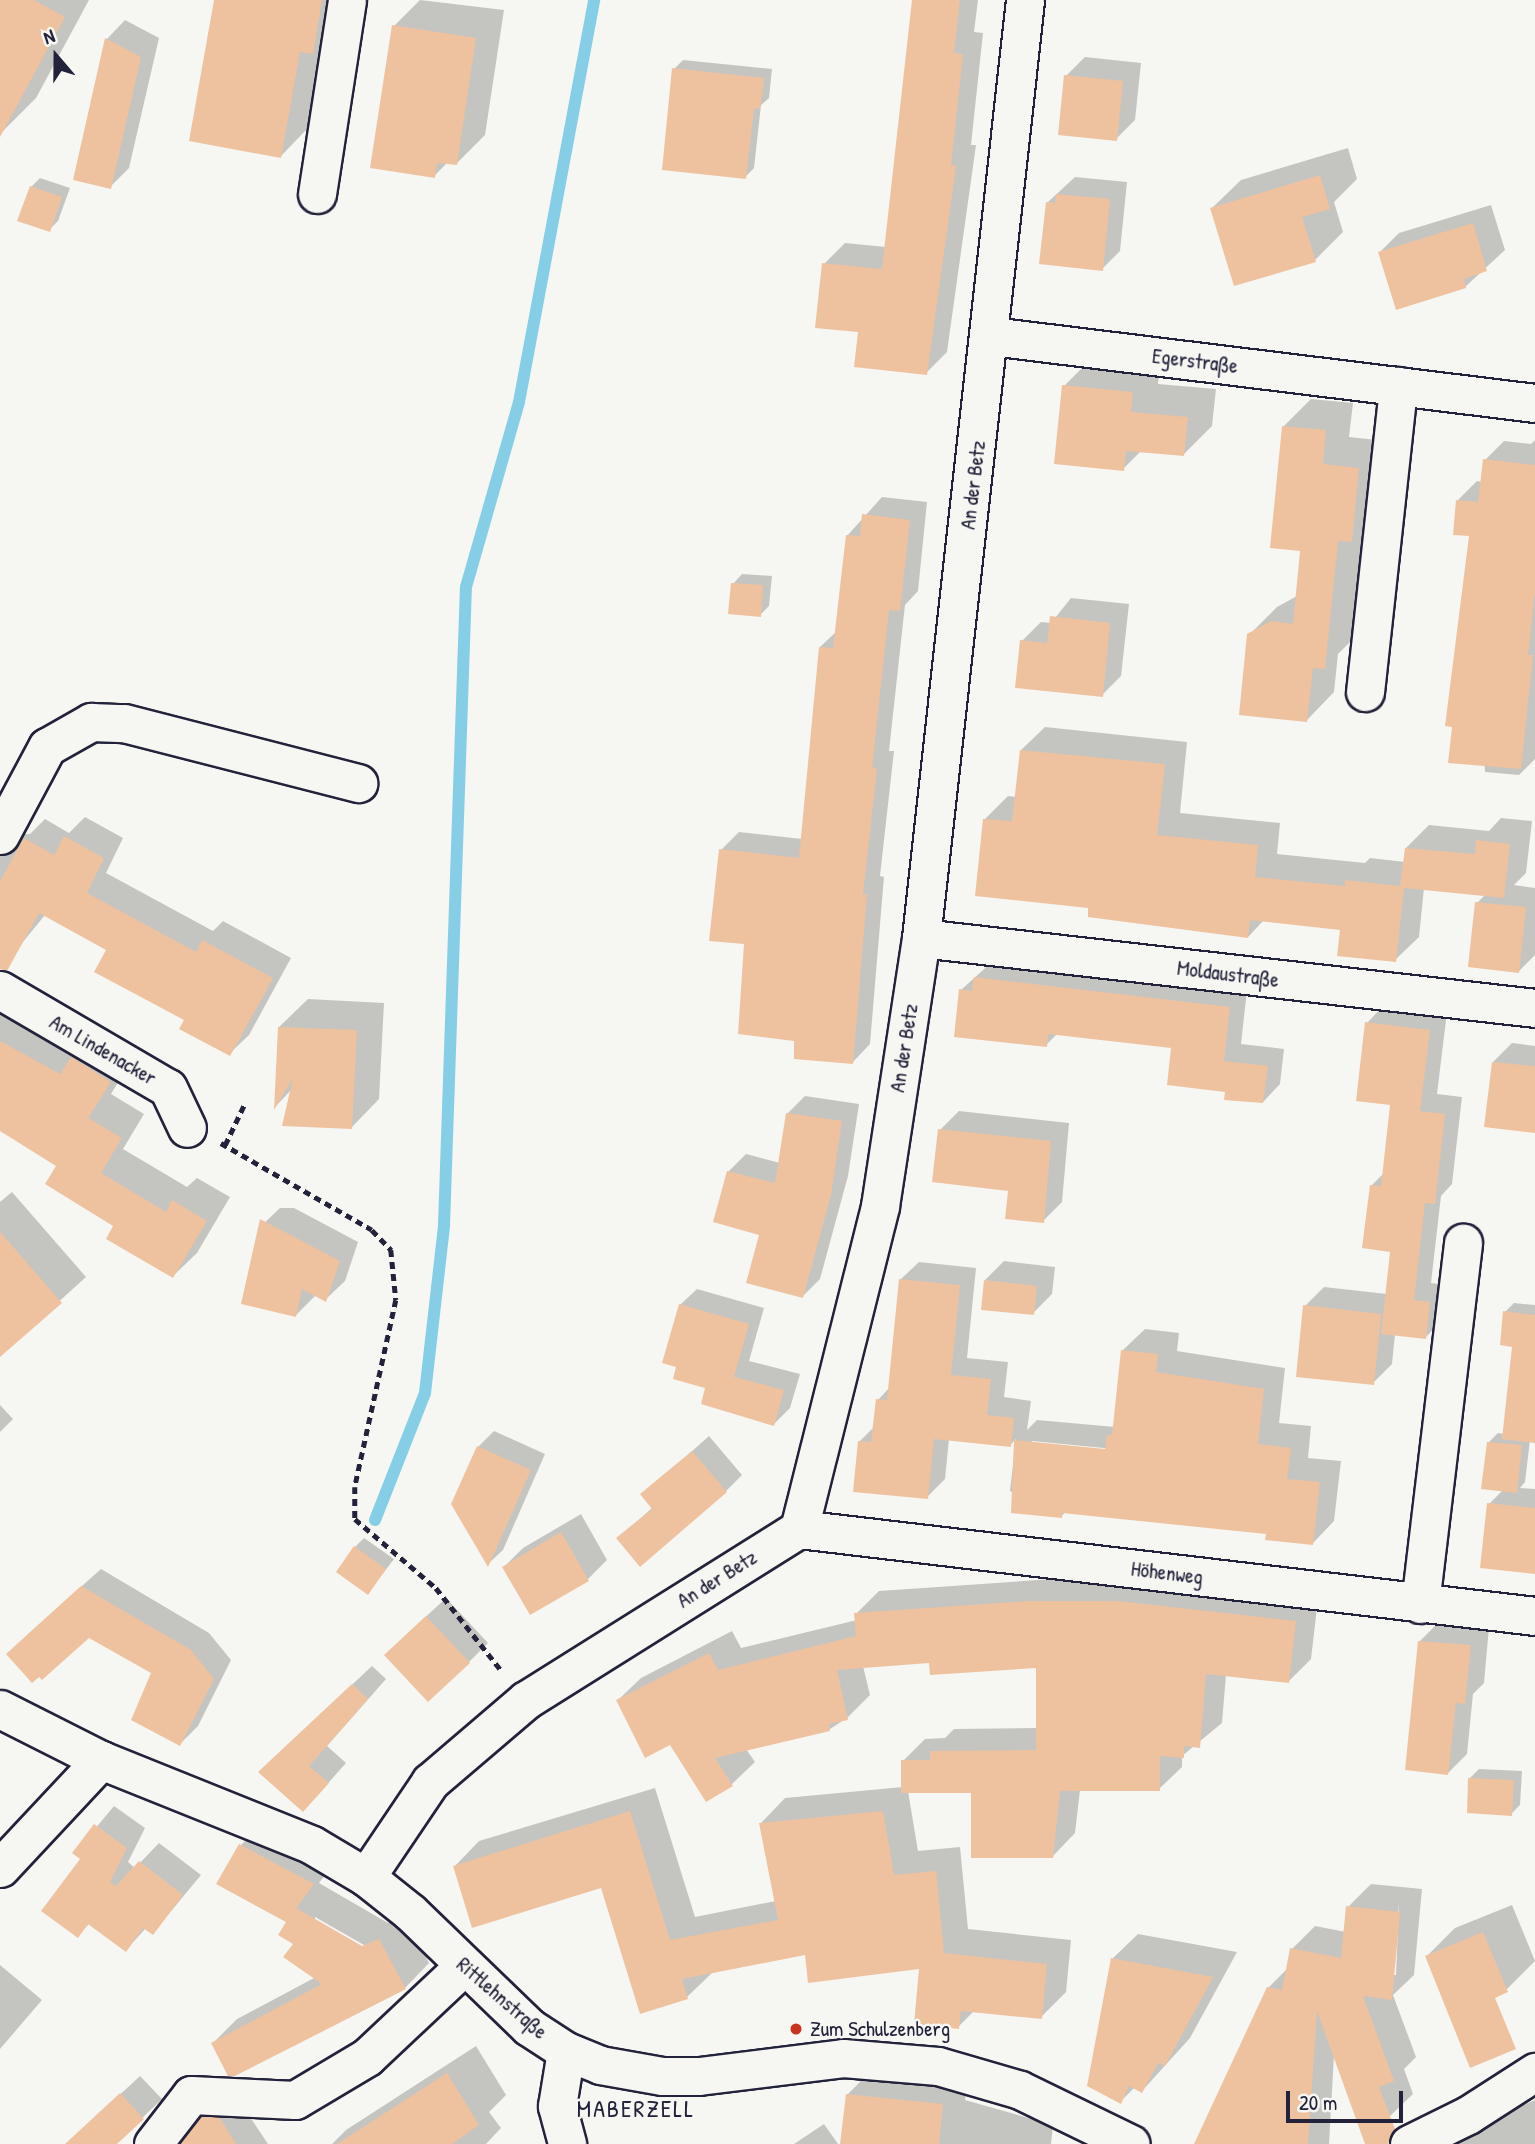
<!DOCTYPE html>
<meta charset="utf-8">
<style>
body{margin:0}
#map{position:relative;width:1535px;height:2144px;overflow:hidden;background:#f6f6f2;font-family:"Patrick Hand",sans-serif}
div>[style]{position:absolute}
.shadow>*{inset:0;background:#0003}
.stream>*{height:12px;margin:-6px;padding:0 6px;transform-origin:6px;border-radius:6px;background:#85cee5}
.building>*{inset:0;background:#efc29f}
.path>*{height:4.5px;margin-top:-2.25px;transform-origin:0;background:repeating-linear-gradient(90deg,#22223b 0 7px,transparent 0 12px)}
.roads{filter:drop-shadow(2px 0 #22223b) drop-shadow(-2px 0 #22223b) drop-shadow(0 2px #22223b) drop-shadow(0 -2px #22223b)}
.minor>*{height:37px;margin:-18.5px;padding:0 18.5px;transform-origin:18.5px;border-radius:18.5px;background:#f6f6f2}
.dots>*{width:19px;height:19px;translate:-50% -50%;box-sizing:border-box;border:4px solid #f6f6f2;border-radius:50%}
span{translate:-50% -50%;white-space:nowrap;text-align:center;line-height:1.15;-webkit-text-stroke:5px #f6f6f2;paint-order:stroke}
.street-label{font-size:21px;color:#22223b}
.poi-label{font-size:21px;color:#22223b}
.left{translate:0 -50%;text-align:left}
.quarter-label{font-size:24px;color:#22223b;letter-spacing:2px}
.north{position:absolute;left:21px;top:21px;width:70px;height:70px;-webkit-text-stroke:5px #f6f6f2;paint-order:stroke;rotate:340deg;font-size:19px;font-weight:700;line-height:28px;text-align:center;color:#22223b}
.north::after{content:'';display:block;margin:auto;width:24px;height:32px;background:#22223b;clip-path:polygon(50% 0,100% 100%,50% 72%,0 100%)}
.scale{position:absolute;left:1286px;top:2091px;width:117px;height:32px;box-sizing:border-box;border:4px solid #22223b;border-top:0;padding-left:9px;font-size:21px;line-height:24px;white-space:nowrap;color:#22223b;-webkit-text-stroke:5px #f6f6f2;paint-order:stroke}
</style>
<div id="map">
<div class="shadow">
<div style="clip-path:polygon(0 0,89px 0,36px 98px,0 134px)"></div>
<div style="clip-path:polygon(216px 0,345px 0,309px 127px,281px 156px)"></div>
<div style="clip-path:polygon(420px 0,504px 10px,485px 135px,456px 164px,448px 162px,434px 176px,394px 26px)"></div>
<div style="clip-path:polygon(913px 0,978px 0,974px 32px,983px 33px,971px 145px,976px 145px,947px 352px,926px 373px,860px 331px,824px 264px,845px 243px,886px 247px)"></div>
<div style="clip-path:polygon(125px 20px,159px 38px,129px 168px,110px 187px,107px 39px)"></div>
<div style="clip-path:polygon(1085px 57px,1141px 63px,1135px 120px,1116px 139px,1066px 76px)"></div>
<div style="clip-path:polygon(683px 60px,772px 69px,769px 98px,761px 105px,754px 168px,745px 177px,674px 69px)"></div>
<div style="clip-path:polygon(1348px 148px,1357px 179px,1334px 202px,1343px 232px,1315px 260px,1212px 208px,1241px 180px)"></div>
<div style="clip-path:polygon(1075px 177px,1127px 182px,1120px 251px,1102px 269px,1048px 202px)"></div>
<div style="clip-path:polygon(40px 178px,70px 188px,58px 221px,49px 230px,31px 187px)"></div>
<div style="clip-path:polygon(1491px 205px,1505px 250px,1465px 287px,1380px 252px,1399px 233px)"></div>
<div style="clip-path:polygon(1093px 357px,1160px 364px,1158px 384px,1216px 389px,1212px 426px,1183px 455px,1142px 450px,1123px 469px,1064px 386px)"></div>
<div style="clip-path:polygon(1311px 399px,1353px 403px,1349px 437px,1386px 441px,1378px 513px,1363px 529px,1352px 640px,1338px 654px,1334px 692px,1307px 720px,1249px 635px,1277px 607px,1297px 596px,1301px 549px,1284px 426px)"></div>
<div style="clip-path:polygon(1535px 440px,1535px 759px,1519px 775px,1485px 772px,1471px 535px,1458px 500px,1477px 481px,1482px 482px,1485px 460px,1504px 441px,1531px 444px)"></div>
<div style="clip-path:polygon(882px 497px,927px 502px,918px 591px,905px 605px,889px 751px,894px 751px,880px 876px,884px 877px,870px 1044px,852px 1063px,796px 1039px,746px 943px,721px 850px,739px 832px,802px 839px,820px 647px,837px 631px,847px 536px)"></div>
<div style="clip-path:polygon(742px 574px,772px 576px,769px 606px,760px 615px,733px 584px)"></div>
<div style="clip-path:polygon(1071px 598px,1129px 604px,1121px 676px,1102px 695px,1022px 641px,1041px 622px,1051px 623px)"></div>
<div style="clip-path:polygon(1045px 727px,1187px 742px,1180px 813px,1280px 823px,1277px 854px,1365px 863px,1370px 858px,1405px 862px,1406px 848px,1429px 825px,1489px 831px,1501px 818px,1532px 821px,1526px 873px,1514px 885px,1535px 888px,1535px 955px,1519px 971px,1477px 903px,1486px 894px,1424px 888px,1419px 937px,1395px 960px,1342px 928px,1264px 920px,1248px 937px,1090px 907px,985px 819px,1008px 796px,1017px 797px,1021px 750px)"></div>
<div style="clip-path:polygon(85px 817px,123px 838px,106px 873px,213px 931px,223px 921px,291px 958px,249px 1035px,229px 1054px,109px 949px,45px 915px,18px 948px,0 938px,0 819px,11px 835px,30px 834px,45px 819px,69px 833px)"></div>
<div style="clip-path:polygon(993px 961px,1247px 990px,1241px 1044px,1284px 1049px,1280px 1084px,1263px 1102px,1227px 1090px,1173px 1046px,1057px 1034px,1046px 1045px,961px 990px)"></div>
<div style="clip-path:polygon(308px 999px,384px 1003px,379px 1099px,351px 1128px,292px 1089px,276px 1106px,279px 1027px)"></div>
<div style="clip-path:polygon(0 1005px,133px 1058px,111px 1094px,144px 1114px,123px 1149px,187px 1187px,197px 1178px,230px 1197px,197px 1253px,173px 1276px,116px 1225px,0 1103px)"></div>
<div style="clip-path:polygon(1384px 1005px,1447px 1012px,1437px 1094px,1462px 1097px,1452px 1184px,1441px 1196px,1431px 1283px,1447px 1285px,1443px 1319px,1426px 1337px,1395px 1334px,1392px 1364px,1373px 1383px,1305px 1306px,1324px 1287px,1387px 1294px,1392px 1250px,1372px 1185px,1384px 1173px,1392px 1103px,1367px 1023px)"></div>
<div style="clip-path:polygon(1512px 1043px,1535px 1046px,1535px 1131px,1493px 1062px)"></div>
<div style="clip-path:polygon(805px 1096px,859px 1104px,848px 1176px,820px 1279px,803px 1296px,728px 1172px,746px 1154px,780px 1163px,787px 1114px)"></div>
<div style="clip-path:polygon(959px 1111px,1069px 1123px,1062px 1202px,1043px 1221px,940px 1130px)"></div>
<div style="clip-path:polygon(12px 1192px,86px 1277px,0 1355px,0 1202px)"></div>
<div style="clip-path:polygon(280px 1208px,294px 1208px,358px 1242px,345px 1281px,326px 1299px,315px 1296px,296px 1315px,260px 1227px)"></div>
<div style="clip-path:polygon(1004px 1261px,1055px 1267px,1052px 1294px,1033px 1313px,985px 1280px)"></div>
<div style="clip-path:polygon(evenodd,919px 1262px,976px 1268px,967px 1358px,1008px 1362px,1004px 1397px,1031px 1401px,1027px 1430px,1037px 1420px,1115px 1427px,1123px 1350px,1145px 1329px,1179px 1333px,1177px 1351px,1285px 1368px,1279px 1423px,1311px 1426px,1308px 1458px,1341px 1461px,1334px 1521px,1313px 1543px,1268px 1533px,1066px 1511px,1061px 1517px,1010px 1491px,1016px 1439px,1010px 1445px,949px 1439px,945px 1479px,927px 1497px,859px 1442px,875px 1426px,878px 1400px,890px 1387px,901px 1279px,919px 1262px,1032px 1441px,1114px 1449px,1114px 1452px,1032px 1444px,1032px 1441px)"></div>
<div style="clip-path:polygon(697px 1289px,764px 1308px,749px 1361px,800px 1374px,790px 1408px,774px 1424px,679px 1365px,680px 1305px)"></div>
<div style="clip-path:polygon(1514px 1303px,1535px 1305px,1535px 1346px,1505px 1312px)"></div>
<div style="clip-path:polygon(1535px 1357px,1535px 1441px,1530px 1440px,1525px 1482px,1520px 1488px,1535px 1489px,1535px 1572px,1489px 1504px,1503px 1490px,1488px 1443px,1498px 1433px,1504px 1434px)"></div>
<div style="clip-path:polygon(0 1405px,13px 1419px,0 1432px)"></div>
<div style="clip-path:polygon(494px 1431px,545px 1454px,503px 1550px,488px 1564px,454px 1500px,478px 1447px)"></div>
<div style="clip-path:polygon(709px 1436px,742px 1475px,726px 1491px,619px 1538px,653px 1507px,643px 1495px)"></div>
<div style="clip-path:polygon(581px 1514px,607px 1560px,588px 1579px,531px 1613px,504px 1567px,523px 1548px)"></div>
<div style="clip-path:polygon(364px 1538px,394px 1559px,368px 1593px,355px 1547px)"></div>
<div style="clip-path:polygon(101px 1569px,209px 1633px,231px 1660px,198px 1726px,180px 1744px,153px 1672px,89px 1636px,26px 1636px)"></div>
<div style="clip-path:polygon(1053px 1579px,1142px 1579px,1318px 1599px,1311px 1659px,1288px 1682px,1226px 1675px,1222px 1723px,1182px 1756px,1182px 1767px,1159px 1789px,1080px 1790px,1075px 1833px,1053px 1856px,973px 1791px,908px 1791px,918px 1851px,960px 1847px,968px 1929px,1071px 1940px,1066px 1992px,1041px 2017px,975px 2010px,958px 2027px,921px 1967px,807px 1953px,713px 1972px,687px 1997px,602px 1886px,455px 1866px,479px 1841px,655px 1788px,695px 1917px,776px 1901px,761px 1823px,785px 1798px,903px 1787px,903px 1761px,925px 1739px,945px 1738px,954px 1729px,1037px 1728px,1037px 1666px,931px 1661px,863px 1666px,870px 1695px,847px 1718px,830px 1729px,746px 1749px,755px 1762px,732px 1784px,707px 1800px,670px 1743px,618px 1700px,641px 1678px,732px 1631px,741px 1648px,857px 1620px,856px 1614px,879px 1591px)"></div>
<div style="clip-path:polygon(446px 1598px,488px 1643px,469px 1662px,405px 1636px)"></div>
<div style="clip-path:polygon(1439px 1622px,1489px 1627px,1484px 1683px,1473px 1694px,1467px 1754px,1448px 1773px,1420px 1641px)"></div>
<div style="clip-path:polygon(372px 1666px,386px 1679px,327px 1746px,346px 1763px,322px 1790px,279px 1753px)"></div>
<div style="clip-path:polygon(1479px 1769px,1522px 1771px,1520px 1805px,1511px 1814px,1470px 1778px)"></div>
<div style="clip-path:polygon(114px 1806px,145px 1828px,128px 1862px,135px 1868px,159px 1843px,201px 1875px,153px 1933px,146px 1928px,126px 1950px,90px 1923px,77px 1936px,83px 1859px,75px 1853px)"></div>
<div style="clip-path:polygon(evenodd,265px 1821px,331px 1867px,319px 1883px,388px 1923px,404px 1915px,429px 1963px,405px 1988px,213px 2043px,237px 2019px,316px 1977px,295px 1943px,289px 1921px,241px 1845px,265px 1821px,315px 1917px,371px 1949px,369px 1952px,315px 1921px,315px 1917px)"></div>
<div style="clip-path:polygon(evenodd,1371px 1884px,1422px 1889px,1414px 1975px,1393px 1995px,1416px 2057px,1404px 2069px,1413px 2094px,1390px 2116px,1334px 2055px,1329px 2144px,1213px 2144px,1268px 1988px,1288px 1968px,1292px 1949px,1315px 1926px,1346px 1932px,1348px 1907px,1371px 1884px,1399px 1903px,1396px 1975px,1392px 1975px,1399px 1903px)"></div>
<div style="clip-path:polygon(1512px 1905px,1535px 1961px,1506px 1990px,1427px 1956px,1455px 1928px)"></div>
<div style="clip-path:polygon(1138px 1934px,1237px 1952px,1190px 2038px,1142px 2091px,1135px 2087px,1120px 2102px,1112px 1959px)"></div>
<div style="clip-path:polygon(0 1965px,42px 2000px,0 2049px)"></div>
<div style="clip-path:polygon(476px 2046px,506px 2095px,489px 2112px,501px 2128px,486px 2144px,332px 2144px,346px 2130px)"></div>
<div style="clip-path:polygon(873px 2069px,968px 2079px,965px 2100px,1053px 2125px,1051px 2144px,842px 2144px,847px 2095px)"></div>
<div style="clip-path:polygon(140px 2076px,162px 2099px,115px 2144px,89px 2144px,98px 2115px)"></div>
<div style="clip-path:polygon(222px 2098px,238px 2099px,268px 2144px,181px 2144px)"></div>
<div style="clip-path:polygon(1535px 2100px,1535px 2144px,1448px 2144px,1455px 2136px)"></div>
<div style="clip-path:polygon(824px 2124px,838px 2144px,794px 2144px)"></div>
</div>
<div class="stream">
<div style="left:375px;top:1520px;width:136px;rotate:-68.5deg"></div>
<div style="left:425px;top:1393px;width:169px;rotate:-83.5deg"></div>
<div style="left:444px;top:1225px;width:638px;rotate:-88.03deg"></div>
<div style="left:466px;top:587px;width:192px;rotate:-74deg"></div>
<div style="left:519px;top:402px;width:409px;rotate:-79.4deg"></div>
</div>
<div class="building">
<div style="clip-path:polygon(0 0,34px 0,65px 17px,0 137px)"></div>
<div style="clip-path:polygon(214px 0,322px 0,313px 54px,300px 52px,281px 158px,189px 141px)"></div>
<div style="clip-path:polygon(912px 0,960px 0,954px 53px,963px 54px,951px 165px,956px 166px,927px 375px,854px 367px,858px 332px,815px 328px,822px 263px,882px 269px)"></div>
<div style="clip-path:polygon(392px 25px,476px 38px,457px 165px,437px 163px,435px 178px,370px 168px)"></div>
<div style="clip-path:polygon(105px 38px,141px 57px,111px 189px,73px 180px)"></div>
<div style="clip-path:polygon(672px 68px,764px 78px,760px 109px,754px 108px,746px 179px,662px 170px)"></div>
<div style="clip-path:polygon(1064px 75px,1123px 81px,1117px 141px,1058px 135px)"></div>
<div style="clip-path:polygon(1320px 175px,1330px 209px,1302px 217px,1316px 262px,1234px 286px,1210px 208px)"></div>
<div style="clip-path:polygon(30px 186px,62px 197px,50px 232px,17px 221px)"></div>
<div style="clip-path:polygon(1056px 194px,1110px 199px,1103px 271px,1039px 264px,1046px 202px,1055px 203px)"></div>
<div style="clip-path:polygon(1473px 223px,1487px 271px,1464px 279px,1466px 288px,1396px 310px,1378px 252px)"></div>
<div style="clip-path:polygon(1062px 385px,1133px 392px,1131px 412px,1188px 417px,1184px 456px,1126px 451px,1124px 471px,1054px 464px)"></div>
<div style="clip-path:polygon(1282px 426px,1326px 430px,1323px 464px,1359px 468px,1352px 542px,1338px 541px,1325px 669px,1313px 668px,1307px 722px,1239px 715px,1247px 634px,1271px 621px,1293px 624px,1300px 551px,1270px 548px)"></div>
<div style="clip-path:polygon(1483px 459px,1535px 465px,1535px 592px,1528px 655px,1533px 655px,1521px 769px,1448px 763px,1452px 727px,1445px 726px,1469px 536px,1453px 535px,1456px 500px,1478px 502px)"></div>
<div style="clip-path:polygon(862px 514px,910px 520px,900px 611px,889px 610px,872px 768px,877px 769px,863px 894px,867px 894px,853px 1064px,794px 1059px,794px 1041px,738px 1034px,744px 944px,709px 941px,719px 849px,799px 858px,819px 647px,833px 648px,846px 535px,860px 536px)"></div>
<div style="clip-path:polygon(731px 583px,763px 585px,761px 617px,728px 614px)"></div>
<div style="clip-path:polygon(1050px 616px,1110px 623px,1103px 697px,1015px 688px,1020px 640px,1047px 643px)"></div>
<div style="clip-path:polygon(1020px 750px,1165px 764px,1157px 835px,1258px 845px,1255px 877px,1345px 886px,1345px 880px,1400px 886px,1405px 848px,1475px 854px,1476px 840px,1510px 844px,1504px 898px,1404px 888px,1396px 962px,1337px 956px,1340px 930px,1250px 920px,1248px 938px,1088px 917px,1088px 908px,975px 896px,983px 819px,1012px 821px)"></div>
<div style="clip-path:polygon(64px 836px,104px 858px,87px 893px,196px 952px,202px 940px,273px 978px,230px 1056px,179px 1029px,184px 1020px,94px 972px,106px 950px,39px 913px,7px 971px,0 969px,0 881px,24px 838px,54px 855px)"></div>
<div style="clip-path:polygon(1475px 902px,1526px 907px,1519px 973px,1468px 967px)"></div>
<div style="clip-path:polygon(974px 977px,1230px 1007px,1224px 1061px,1268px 1066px,1263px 1103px,1224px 1100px,1225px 1092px,1167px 1085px,1171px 1048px,1048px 1034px,1047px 1047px,954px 1037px,959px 989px,972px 991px)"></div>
<div style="clip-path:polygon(1365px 1022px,1430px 1030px,1420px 1111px,1445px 1114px,1435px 1204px,1425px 1203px,1414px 1300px,1430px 1302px,1426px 1339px,1381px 1334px,1390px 1252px,1362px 1248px,1370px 1185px,1381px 1186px,1390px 1105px,1356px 1101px)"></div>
<div style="clip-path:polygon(278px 1027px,357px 1030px,352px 1129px,282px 1126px,293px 1078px,274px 1110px)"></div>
<div style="clip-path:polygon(0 1041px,60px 1074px,71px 1057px,111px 1082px,88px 1118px,122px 1138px,101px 1173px,166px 1212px,172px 1200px,207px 1221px,173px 1278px,106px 1239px,113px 1226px,45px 1184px,56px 1166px,0 1131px)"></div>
<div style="clip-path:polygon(1492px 1062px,1535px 1066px,1535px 1133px,1484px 1127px)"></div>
<div style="clip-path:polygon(786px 1113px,842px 1121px,831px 1195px,803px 1298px,746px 1283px,759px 1235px,713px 1222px,727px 1171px,775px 1183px)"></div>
<div style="clip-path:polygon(938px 1129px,1051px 1141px,1044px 1223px,1005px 1219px,1008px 1191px,932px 1182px)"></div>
<div style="clip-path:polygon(260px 1219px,340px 1261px,326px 1302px,302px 1289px,296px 1317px,241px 1304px)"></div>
<div style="clip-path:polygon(0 1232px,62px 1303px,0 1357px)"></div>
<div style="clip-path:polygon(899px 1279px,960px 1285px,951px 1375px,991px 1379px,987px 1415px,1014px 1418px,1011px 1447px,934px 1439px,928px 1499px,853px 1492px,858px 1441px,871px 1442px,876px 1399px,887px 1400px)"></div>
<div style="clip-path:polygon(984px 1280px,1037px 1286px,1034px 1315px,981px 1310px)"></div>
<div style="clip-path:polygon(679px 1304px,749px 1324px,734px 1377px,784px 1390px,774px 1426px,701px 1404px,705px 1388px,673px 1379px,676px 1367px,662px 1363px)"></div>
<div style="clip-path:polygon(1303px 1305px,1381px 1314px,1374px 1385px,1296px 1377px)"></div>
<div style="clip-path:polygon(1503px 1311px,1535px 1315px,1535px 1443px,1502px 1439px,1512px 1347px,1500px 1345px)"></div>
<div style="clip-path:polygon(1121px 1350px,1158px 1354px,1156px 1372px,1264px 1389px,1258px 1444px,1291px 1448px,1287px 1479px,1320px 1482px,1313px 1545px,1265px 1540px,1266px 1534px,1062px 1513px,1062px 1518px,1011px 1513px,1014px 1440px,1105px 1449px,1107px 1435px,1112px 1435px)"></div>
<div style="clip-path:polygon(1487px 1442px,1522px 1445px,1517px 1493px,1481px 1489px)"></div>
<div style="clip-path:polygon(477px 1446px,531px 1470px,488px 1567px,451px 1504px)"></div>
<div style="clip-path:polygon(692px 1451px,727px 1492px,640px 1567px,616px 1538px,652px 1509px,640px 1494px)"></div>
<div style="clip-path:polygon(1487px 1503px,1535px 1508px,1535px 1574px,1480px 1568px)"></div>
<div style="clip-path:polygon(561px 1532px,589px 1581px,530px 1615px,502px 1567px)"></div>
<div style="clip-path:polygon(354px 1546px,386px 1569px,368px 1595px,336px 1572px)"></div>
<div style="clip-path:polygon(81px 1586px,191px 1650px,214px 1679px,180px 1746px,131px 1720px,151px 1673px,89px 1638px,42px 1680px,39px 1677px,32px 1683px,6px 1654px)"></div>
<div style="clip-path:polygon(1029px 1601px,1118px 1601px,1296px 1621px,1289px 1683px,1206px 1674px,1200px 1748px,1184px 1746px,1184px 1758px,1160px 1756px,1160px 1791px,1060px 1791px,1053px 1858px,971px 1858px,971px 1793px,901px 1793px,901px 1760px,930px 1760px,930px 1751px,1036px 1750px,1036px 1668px,930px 1675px,929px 1663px,837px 1670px,848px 1720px,829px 1724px,830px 1731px,715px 1758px,733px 1786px,706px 1802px,670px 1745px,645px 1758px,616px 1700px,709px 1653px,718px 1670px,856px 1636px,854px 1613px)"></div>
<div style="clip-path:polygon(426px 1616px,470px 1663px,428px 1702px,384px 1655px)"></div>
<div style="clip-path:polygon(1418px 1641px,1471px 1645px,1465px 1704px,1456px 1703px,1448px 1775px,1405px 1770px)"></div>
<div style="clip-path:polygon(352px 1684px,368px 1699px,309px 1766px,329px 1783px,303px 1812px,258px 1772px)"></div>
<div style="clip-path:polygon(1468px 1778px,1514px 1780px,1512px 1816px,1467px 1813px)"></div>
<div style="clip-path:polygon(630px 1811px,670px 1940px,778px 1920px,759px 1823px,883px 1811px,894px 1875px,936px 1871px,944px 1953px,1047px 1964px,1042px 2019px,961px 2011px,959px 2029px,914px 2024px,919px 1969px,808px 1983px,805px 1955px,682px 1979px,688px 1999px,640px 2014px,601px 1888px,472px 1928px,453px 1866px)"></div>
<div style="clip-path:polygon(94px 1824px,127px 1848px,110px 1882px,116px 1886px,139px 1861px,183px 1895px,153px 1935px,143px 1928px,126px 1952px,88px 1924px,78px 1938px,41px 1911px,80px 1859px,72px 1853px)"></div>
<div style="clip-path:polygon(239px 1844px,314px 1884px,296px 1908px,362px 1946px,379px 1939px,406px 1989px,235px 2076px,228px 2076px,211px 2043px,322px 1984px,283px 1957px,293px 1944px,278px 1935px,286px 1922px,216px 1884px)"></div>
<div style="clip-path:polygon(1346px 1906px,1400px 1912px,1392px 2000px,1363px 1996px,1394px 2081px,1379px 2087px,1395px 2129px,1388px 2144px,1365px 2144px,1317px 2011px,1308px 2144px,1194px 2144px,1267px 1987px,1282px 1990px,1290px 1948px,1341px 1958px)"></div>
<div style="clip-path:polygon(1483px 1932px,1508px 1992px,1495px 1998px,1516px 2049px,1470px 2068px,1425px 1956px)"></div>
<div style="clip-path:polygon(1111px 1958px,1213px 1977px,1165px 2066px,1158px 2063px,1142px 2093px,1129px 2086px,1121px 2104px,1087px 2086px)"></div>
<div style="clip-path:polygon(447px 2073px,479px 2125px,452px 2144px,337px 2144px)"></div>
<div style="clip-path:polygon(120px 2093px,144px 2119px,117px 2144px,65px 2144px)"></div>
<div style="clip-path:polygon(846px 2094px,943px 2104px,939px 2144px,840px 2144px)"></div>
<div style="clip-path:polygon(201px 2117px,219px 2117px,236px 2144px,180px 2144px)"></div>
</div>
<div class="path">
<div style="left:221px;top:1143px;width:174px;rotate:29.9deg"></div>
<div style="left:372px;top:1230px;width:28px;rotate:46deg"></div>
<div style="left:391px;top:1250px;width:50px;rotate:84.3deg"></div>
<div style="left:396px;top:1300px;width:191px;rotate:102.4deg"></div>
<div style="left:355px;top:1487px;width:32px;rotate:90deg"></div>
<div style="left:355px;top:1519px;width:106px;rotate:40.4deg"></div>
<div style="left:436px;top:1588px;width:105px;rotate:51.6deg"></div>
<div style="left:225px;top:1145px;width:47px;rotate:-64.5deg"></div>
</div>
<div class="roads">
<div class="minor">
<div style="left:317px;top:194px;width:196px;rotate:-81.2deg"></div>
<div style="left:991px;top:336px;width:548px;rotate:7.02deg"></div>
<div style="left:1365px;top:692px;width:308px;rotate:-83.8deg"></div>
<div style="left:0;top:835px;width:100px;rotate:-61.9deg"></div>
<div style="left:47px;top:747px;width:51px;rotate:-29.6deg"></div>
<div style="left:91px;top:722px;width:33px;rotate:2deg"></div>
<div style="left:124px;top:723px;width:242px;rotate:14.4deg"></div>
<div style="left:921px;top:938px;width:618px;rotate:6.5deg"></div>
<div style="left:0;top:990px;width:194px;rotate:30.3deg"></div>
<div style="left:168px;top:1088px;width:44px;rotate:64.6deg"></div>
<div style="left:799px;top:1529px;width:741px;rotate:6.74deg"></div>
<div style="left:1420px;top:1604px;width:364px;rotate:-83.2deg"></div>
<div style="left:0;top:1709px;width:113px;rotate:26.8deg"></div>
<div style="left:101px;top:1760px;width:227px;rotate:21.9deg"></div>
<div style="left:312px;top:1845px;width:63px;rotate:30.7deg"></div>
<div style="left:366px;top:1877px;width:56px;rotate:38.5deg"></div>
<div style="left:410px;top:1912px;width:165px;rotate:44deg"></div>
<div style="left:529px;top:2027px;width:44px;rotate:33deg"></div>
<div style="left:566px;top:2051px;width:37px;rotate:22deg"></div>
<div style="left:600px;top:2065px;width:63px;rotate:10.1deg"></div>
<div style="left:662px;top:2076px;width:37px"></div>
<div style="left:699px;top:2076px;width:145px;rotate:-7.1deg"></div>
<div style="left:843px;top:2058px;width:95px;rotate:4.8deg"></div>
<div style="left:938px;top:2066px;width:85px;rotate:16.3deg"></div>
<div style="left:1020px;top:2090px;width:123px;rotate:25.9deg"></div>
<div style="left:0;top:1868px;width:148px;rotate:-46.9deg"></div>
<div style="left:366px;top:1877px;width:115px;rotate:-56deg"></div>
<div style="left:430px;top:1782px;width:126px;rotate:-40.5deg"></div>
<div style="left:526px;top:1700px;width:322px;rotate:-32.1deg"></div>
<div style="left:799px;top:1529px;width:333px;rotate:-75.9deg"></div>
<div style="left:880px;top:1206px;width:271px;rotate:-81.3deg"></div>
<div style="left:921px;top:938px;width:944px;rotate:-83.67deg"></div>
<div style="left:566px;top:2051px;width:56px;rotate:99.3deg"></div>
<div style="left:557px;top:2106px;width:39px;rotate:75deg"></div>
<div style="left:153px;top:2144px;width:62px;rotate:-52.2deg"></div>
<div style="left:191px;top:2095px;width:104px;rotate:2.8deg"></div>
<div style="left:295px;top:2100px;width:84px;rotate:-30.8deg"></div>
<div style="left:367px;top:2057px;width:133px;rotate:-43.2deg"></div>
<div style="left:1409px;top:2144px;width:66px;rotate:-26.2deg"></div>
<div style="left:1468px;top:2115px;width:80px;rotate:-32.7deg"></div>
</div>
</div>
<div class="dots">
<div style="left:796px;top:2029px;background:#c8321e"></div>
</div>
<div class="street-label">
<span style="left:1195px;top:361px;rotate:7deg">Egerstraße</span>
<span style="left:973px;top:485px;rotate:-83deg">An der Betz</span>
<span style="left:1228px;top:974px;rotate:7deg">Moldaustraße</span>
<span style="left:904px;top:1048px;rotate:-81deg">An der Betz</span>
<span style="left:103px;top:1050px;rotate:30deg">Am Lindenacker</span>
<span style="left:1167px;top:1573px;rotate:7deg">Höhenweg</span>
<span style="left:717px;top:1579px;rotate:-32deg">An der Betz</span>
<span style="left:502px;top:1998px;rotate:41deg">Rittlehnstraße</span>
</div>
<div class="poi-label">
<span class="left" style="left:810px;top:2029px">Zum Schulzenberg</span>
</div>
<div class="quarter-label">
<span style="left:636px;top:2109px">MABERZELL</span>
</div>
<div class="north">N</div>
<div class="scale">20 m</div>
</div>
